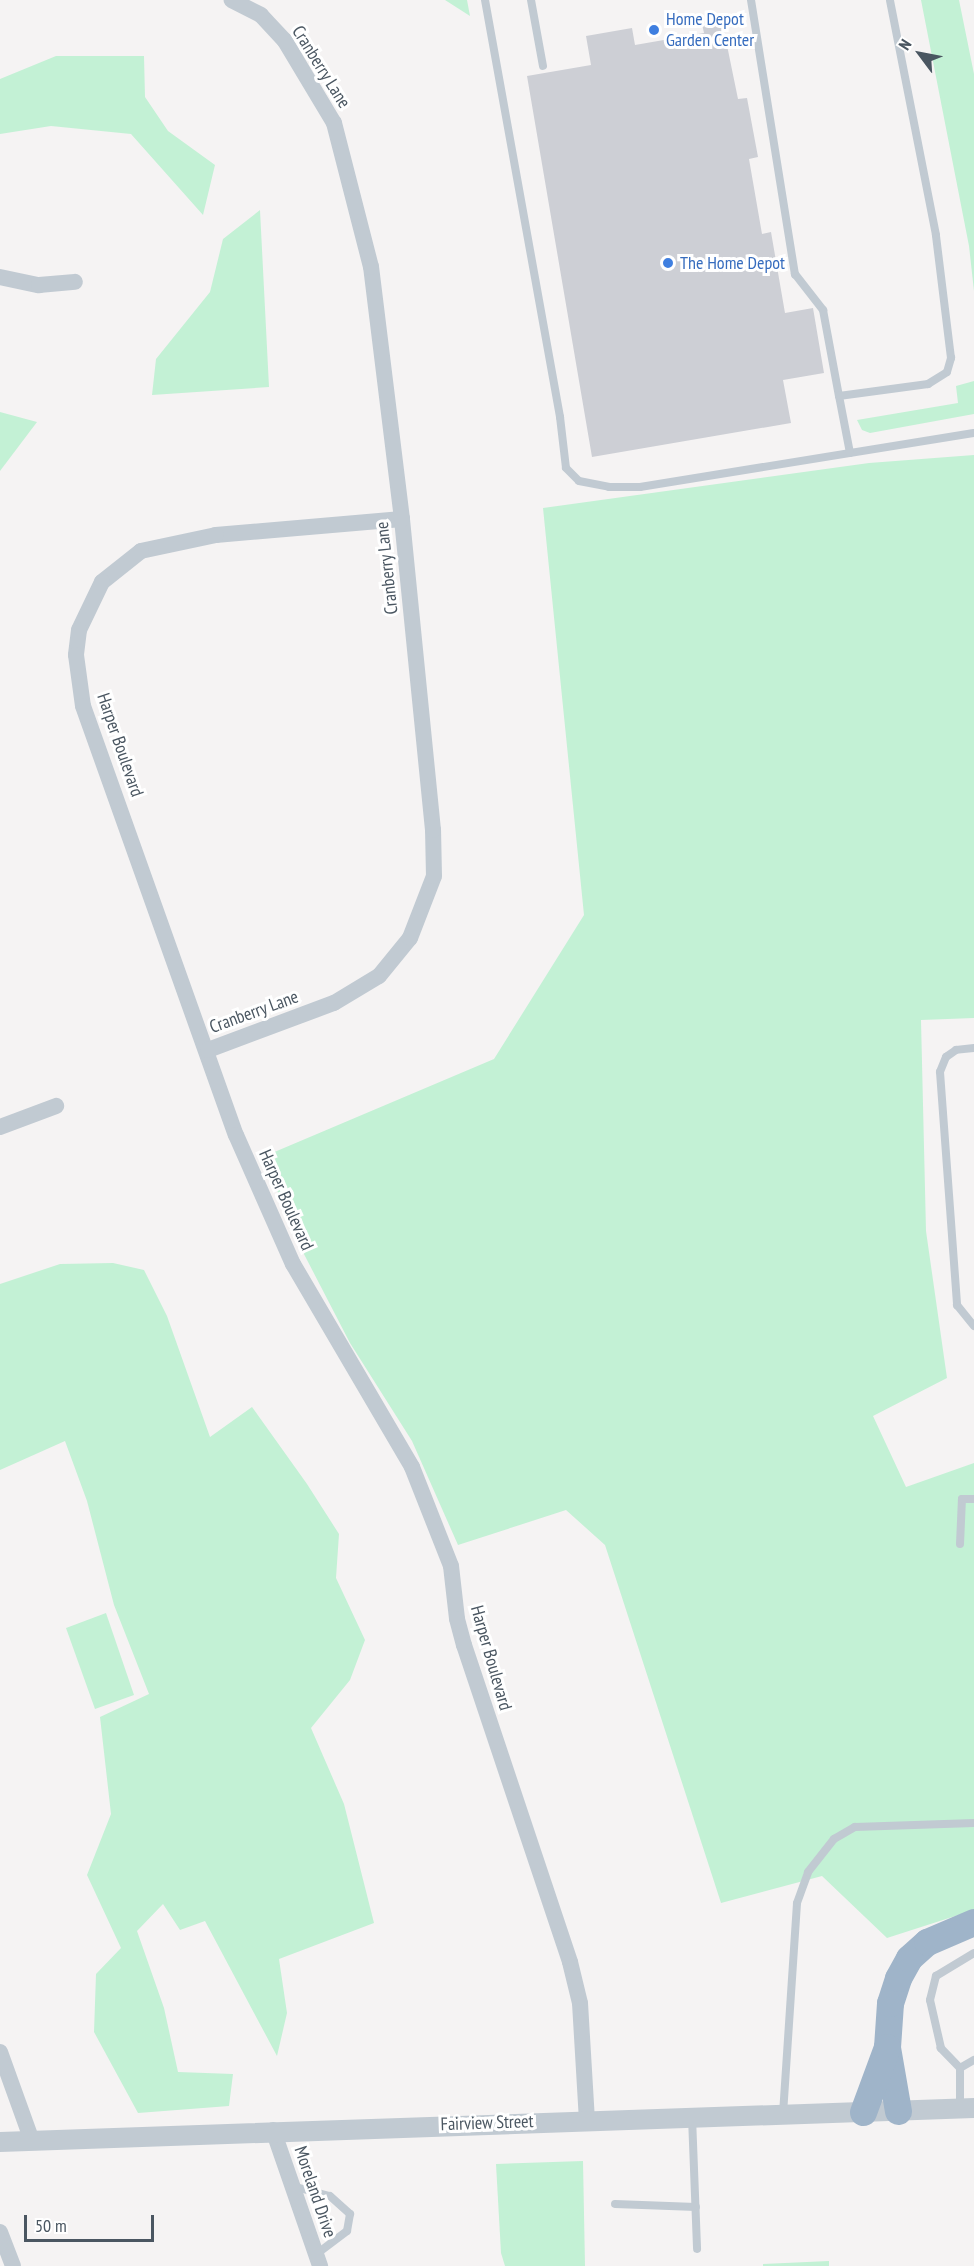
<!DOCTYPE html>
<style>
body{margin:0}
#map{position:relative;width:974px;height:2266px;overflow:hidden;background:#f5f3f3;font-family:"PT Sans Narrow",sans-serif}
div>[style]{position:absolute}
.green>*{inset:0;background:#c3f1d5}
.building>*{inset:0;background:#cdcfd5}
.service>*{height:8px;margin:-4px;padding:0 4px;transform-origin:4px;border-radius:4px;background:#c1cad2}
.minor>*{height:16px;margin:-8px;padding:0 8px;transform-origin:8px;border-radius:8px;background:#c1cad2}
.tertiary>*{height:20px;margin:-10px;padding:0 10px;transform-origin:10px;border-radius:10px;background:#c1cad2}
.trunk>*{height:27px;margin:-13.5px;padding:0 13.5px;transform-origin:13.5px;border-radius:13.5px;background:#9fb4c9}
.dots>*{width:16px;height:16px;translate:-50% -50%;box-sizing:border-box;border:3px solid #fff;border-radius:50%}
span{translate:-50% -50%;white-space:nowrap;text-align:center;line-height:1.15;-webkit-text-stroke:6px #fff;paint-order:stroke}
.shop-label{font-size:18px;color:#366cbe}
.left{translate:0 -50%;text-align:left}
.street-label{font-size:18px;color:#4a5661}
.north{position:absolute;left:890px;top:24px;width:60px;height:60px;-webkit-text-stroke:4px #fff;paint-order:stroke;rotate:302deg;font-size:16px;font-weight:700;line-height:24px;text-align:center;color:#4a5661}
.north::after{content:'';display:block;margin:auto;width:21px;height:27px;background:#4a5661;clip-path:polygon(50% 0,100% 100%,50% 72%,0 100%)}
.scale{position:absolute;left:24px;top:2215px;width:130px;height:27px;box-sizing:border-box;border:3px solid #4a5661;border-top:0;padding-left:8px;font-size:18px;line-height:21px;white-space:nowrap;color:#4a5661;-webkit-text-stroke:4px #fff;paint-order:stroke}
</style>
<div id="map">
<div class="green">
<div style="clip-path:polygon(445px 0,467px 0,470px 16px)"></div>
<div style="clip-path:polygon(921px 0,959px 0,974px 74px,974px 291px,969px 246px)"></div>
<div style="clip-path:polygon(56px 56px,144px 56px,145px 97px,168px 131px,215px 165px,203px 215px,131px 134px,51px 126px,0 134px,0 79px)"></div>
<div style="clip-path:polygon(260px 210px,269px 387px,152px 395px,156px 359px,210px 292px,223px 239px)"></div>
<div style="clip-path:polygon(974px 381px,974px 414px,870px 433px,862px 430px,857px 420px,958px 403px,956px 386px)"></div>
<div style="clip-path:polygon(0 412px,37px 422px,0 471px)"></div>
<div style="clip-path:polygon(974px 455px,974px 1018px,921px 1020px,926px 1231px,947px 1378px,873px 1416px,906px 1487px,974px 1463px,974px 1910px,887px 1938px,822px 1876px,721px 1903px,605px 1545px,566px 1510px,458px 1545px,412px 1441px,350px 1343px,291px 1229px,265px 1156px,494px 1059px,584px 915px,543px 508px,869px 463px)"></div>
<div style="clip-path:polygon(113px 1263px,144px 1270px,167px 1316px,210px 1437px,252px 1407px,307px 1484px,339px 1534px,336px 1578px,365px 1640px,350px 1680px,311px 1728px,344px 1804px,374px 1923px,279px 1959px,287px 2013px,277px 2056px,205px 1921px,180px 1930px,163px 1904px,137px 1931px,164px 2008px,178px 2072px,233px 2074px,229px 2106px,138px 2113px,94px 2032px,96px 1974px,121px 1948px,87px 1875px,111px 1814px,100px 1717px,149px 1694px,114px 1605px,87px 1501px,65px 1441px,0 1470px,0 1284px,60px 1264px)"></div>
<div style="clip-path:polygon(106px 1613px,134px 1695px,95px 1709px,66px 1628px)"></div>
<div style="clip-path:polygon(583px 2161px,585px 2266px,505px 2266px,501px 2253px,496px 2164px)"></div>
<div style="clip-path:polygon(829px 2261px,829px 2266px,763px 2266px,763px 2264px)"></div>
</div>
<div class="building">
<div style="clip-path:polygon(721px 16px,738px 99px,747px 98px,758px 157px,749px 159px,762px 234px,771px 232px,785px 313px,813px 308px,824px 373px,783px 380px,791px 423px,592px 457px,527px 76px,591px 65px,586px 36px,632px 28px,635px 45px,704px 33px,701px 19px)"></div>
</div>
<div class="service">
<div style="left:485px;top:0;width:424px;rotate:79.8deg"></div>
<div style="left:560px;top:417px;width:51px;rotate:83.3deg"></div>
<div style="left:566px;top:468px;width:18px;rotate:45deg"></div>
<div style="left:579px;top:481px;width:31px;rotate:11deg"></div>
<div style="left:609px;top:487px;width:31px"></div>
<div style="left:640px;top:487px;width:338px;rotate:-9.2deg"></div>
<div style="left:531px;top:0;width:67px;rotate:79.7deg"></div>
<div style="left:751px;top:0;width:278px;rotate:80.9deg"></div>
<div style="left:795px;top:274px;width:46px;rotate:52.1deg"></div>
<div style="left:823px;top:310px;width:87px;rotate:79.5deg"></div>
<div style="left:850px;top:453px;width:58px;rotate:-100.9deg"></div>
<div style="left:839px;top:396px;width:90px;rotate:-7.7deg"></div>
<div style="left:928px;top:384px;width:22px;rotate:-32deg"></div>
<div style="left:947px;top:372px;width:15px;rotate:-74deg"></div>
<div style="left:951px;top:358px;width:124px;rotate:-97deg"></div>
<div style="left:936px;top:235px;width:239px;rotate:-101.1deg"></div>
<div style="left:974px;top:1048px;width:18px;rotate:174deg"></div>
<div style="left:956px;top:1050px;width:12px;rotate:145deg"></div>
<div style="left:946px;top:1057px;width:16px;rotate:112deg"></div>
<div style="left:940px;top:1072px;width:234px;rotate:85.8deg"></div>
<div style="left:957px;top:1305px;width:27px;rotate:51deg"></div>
<div style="left:960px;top:1544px;width:45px;rotate:-87.5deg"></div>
<div style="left:962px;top:1499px;width:12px"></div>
<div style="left:960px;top:2068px;width:16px;rotate:-30deg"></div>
<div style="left:960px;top:2108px;width:40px;rotate:-90deg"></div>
<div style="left:960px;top:2068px;width:28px;rotate:-134deg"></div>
<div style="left:941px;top:2048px;width:49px;rotate:-102.9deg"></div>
<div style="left:930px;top:2000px;width:25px;rotate:-76deg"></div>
<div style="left:936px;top:1976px;width:44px;rotate:-31.2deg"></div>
<div style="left:783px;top:2114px;width:211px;rotate:-86.2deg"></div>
<div style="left:797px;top:1903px;width:33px;rotate:-70deg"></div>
<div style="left:808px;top:1872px;width:42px;rotate:-51.8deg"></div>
<div style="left:834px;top:1839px;width:24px;rotate:-30deg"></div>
<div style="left:855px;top:1827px;width:119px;rotate:-1.9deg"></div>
<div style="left:692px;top:2117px;width:132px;rotate:87.8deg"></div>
<div style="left:292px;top:2186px;width:39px;rotate:15deg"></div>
<div style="left:330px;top:2196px;width:27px;rotate:42deg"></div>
<div style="left:350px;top:2214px;width:17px;rotate:100deg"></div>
<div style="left:347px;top:2231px;width:39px;rotate:143deg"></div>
<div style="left:615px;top:2204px;width:81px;rotate:2.1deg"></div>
</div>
<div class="minor">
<div style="left:0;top:277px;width:40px;rotate:12deg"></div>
<div style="left:39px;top:285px;width:36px;rotate:-5deg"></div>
<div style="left:402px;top:519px;width:187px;rotate:175.1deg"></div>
<div style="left:216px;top:535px;width:77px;rotate:168deg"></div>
<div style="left:141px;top:551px;width:50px;rotate:141.5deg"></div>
<div style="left:102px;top:582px;width:53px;rotate:115.6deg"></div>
<div style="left:79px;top:630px;width:25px;rotate:97deg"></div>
<div style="left:76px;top:655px;width:51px;rotate:82.2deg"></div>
<div style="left:83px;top:706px;width:455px;rotate:70.4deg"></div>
<div style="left:236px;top:1135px;width:141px;rotate:66.2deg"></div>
<div style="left:293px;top:1264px;width:235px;rotate:59.6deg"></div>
<div style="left:412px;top:1467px;width:106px;rotate:68.5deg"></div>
<div style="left:451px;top:1566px;width:53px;rotate:83.5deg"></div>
<div style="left:457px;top:1619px;width:27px;rotate:75deg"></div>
<div style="left:464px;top:1645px;width:334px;rotate:71.5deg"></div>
<div style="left:570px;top:1962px;width:42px;rotate:76.3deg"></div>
<div style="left:580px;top:2003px;width:117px;rotate:86.6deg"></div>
<div style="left:208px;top:1050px;width:134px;rotate:-20.5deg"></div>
<div style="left:334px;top:1003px;width:52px;rotate:-31deg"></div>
<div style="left:379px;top:976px;width:49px;rotate:-50.8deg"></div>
<div style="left:410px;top:938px;width:66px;rotate:-68.8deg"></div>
<div style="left:434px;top:876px;width:46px;rotate:-91.2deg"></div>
<div style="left:433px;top:830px;width:313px;rotate:-95.7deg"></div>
<div style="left:402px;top:519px;width:254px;rotate:-97deg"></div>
<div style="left:371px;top:267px;width:149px;rotate:-104.4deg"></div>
<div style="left:334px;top:123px;width:96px;rotate:-120.9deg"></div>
<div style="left:285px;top:41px;width:35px;rotate:-133deg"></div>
<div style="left:261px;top:15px;width:33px;rotate:-153deg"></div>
<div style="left:0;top:1127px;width:60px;rotate:-20.6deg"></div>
<div style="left:0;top:2052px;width:95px;rotate:70.2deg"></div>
<div style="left:273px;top:2130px;width:144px;rotate:70.9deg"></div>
<div style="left:0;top:2232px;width:36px;rotate:69deg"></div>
</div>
<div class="tertiary">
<div style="left:0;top:2142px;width:975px;rotate:-2deg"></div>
</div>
<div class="trunk">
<div style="left:898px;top:2111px;width:65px;rotate:-99.8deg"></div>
<div style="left:887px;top:2047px;width:44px;rotate:-86.1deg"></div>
<div style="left:890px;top:2003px;width:26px;rotate:-72deg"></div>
<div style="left:898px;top:1978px;width:23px;rotate:-61deg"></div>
<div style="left:909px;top:1958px;width:24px;rotate:-42deg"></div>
<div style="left:927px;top:1942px;width:51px;rotate:-23.1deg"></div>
<div style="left:863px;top:2112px;width:69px;rotate:-69.7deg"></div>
</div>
<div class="dots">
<div style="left:654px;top:30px;background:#3f7fe0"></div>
<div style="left:668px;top:263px;background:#3f7fe0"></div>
</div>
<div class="shop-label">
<span class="left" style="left:666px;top:30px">Home Depot<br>Garden Center</span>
<span class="left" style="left:680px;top:263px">The Home Depot</span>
</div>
<div class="street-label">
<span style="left:321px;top:67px;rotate:58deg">Cranberry Lane</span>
<span style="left:387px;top:568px;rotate:-96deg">Cranberry Lane</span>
<span style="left:120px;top:745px;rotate:71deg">Harper Boulevard</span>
<span style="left:254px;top:1012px;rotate:-20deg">Cranberry Lane</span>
<span style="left:286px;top:1200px;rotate:66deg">Harper Boulevard</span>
<span style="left:491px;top:1658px;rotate:74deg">Harper Boulevard</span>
<span style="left:487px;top:2123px;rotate:-2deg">Fairview Street</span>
<span style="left:315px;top:2192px;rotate:71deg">Moreland Drive</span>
</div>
<div class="north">N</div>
<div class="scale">50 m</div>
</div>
